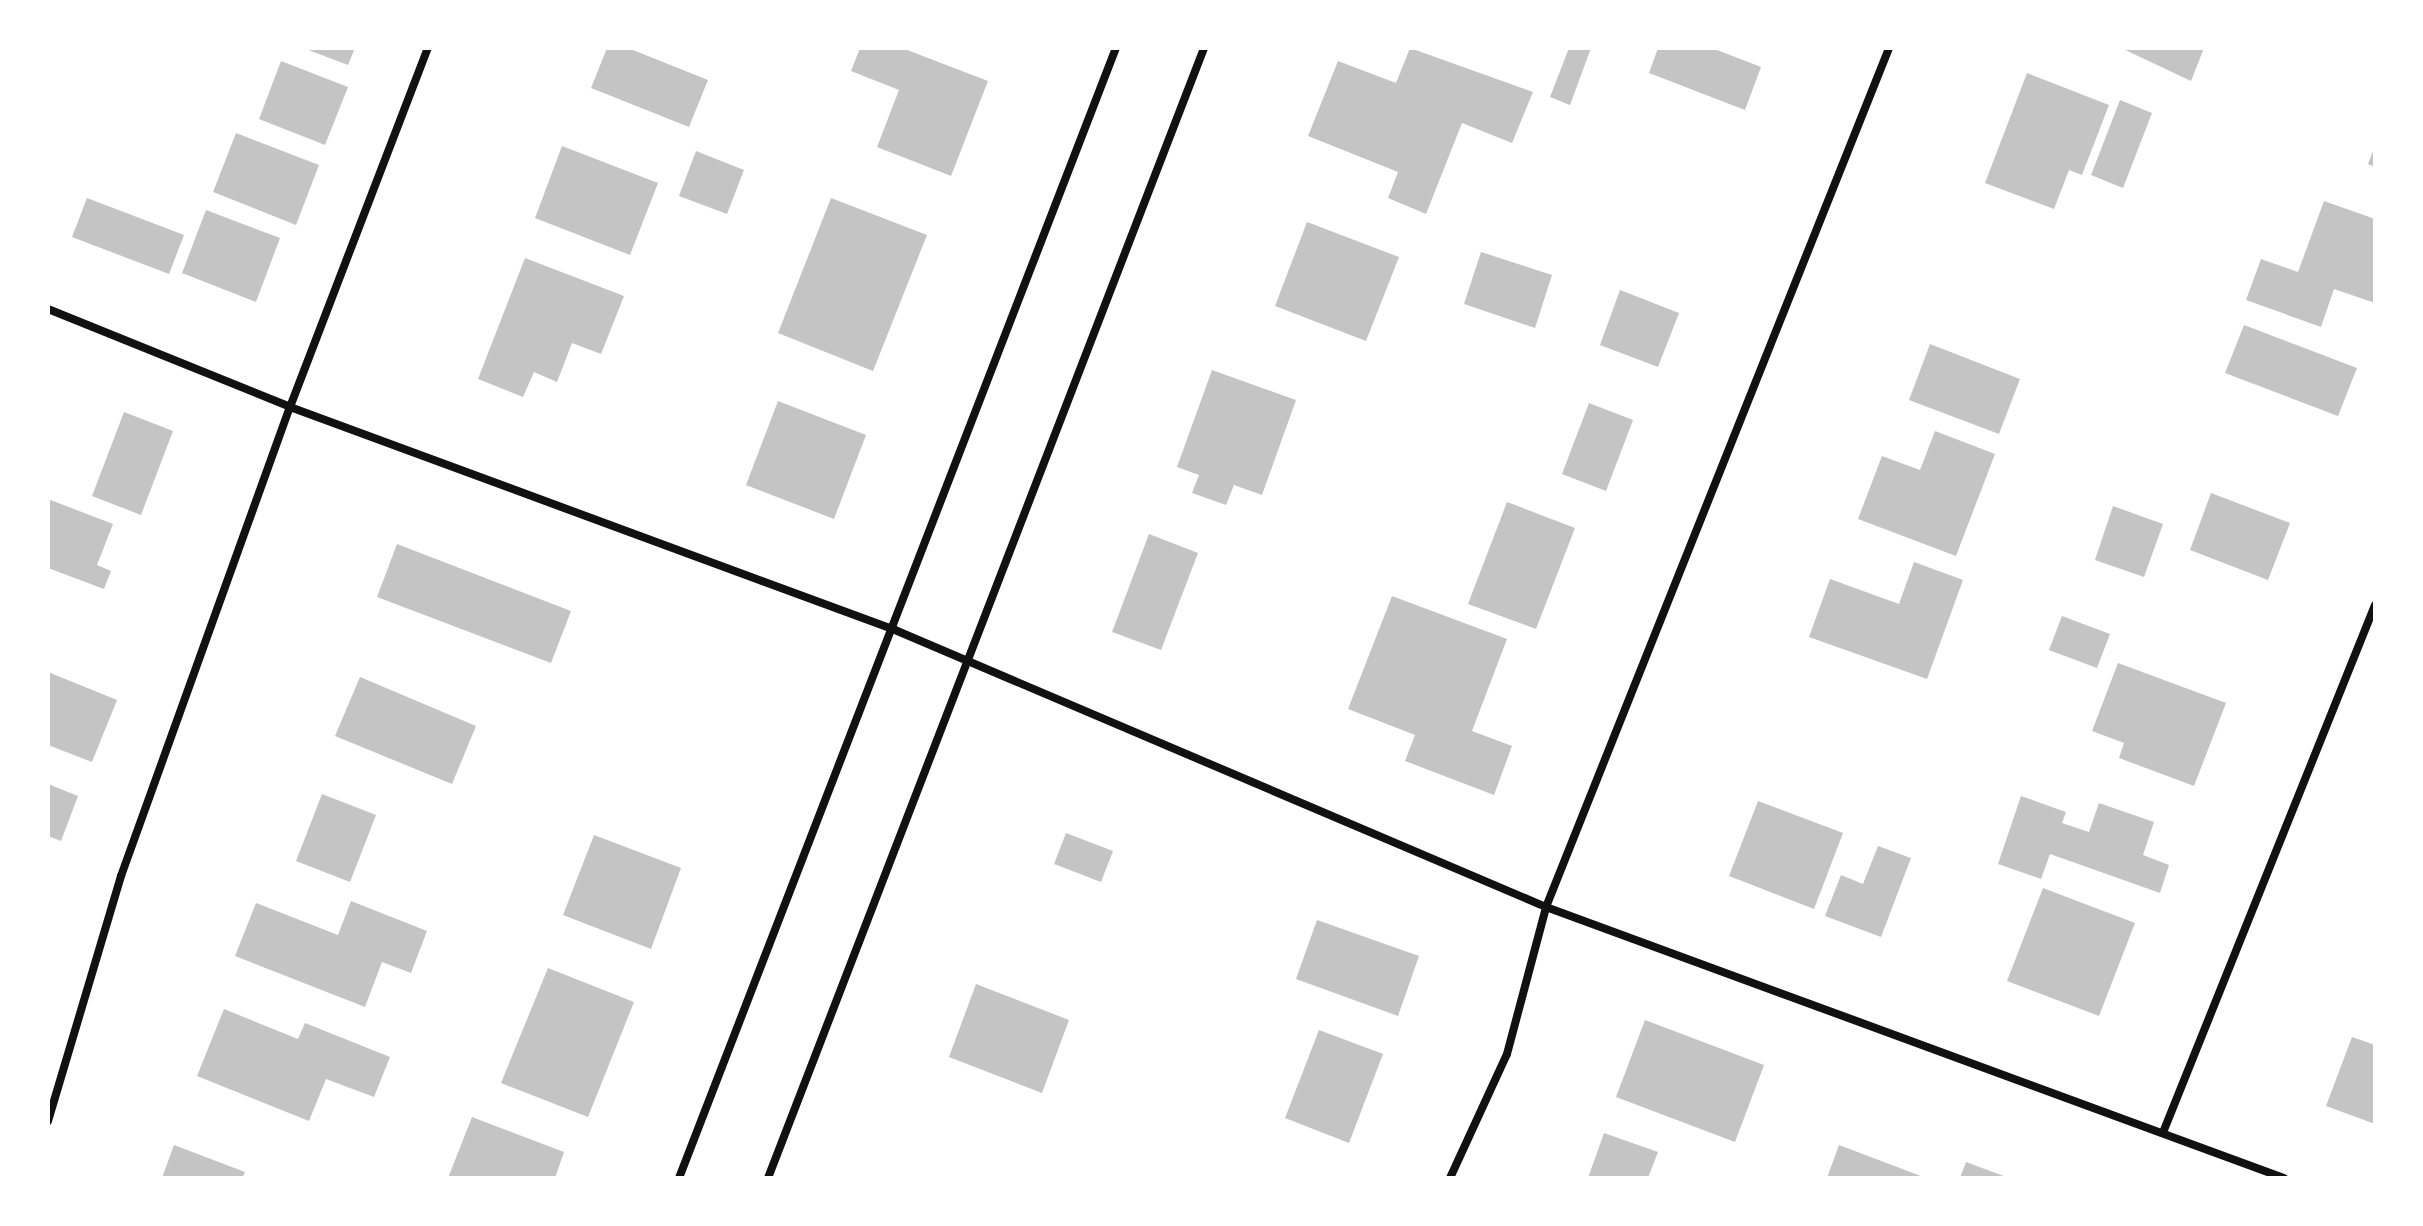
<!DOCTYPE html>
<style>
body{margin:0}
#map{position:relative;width:2423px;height:1226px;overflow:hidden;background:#fff;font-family:"DM Sans",sans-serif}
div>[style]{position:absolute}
.building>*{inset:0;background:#c4c4c4}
.minor>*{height:8px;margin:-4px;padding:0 4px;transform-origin:4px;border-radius:4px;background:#111}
span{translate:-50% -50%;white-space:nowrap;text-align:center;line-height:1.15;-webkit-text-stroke:8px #fff;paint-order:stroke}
.frame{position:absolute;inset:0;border:50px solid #fff;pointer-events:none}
</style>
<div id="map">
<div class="building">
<div style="clip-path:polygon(303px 48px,355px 48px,348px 65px)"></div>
<div style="clip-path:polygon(607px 48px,628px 48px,708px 80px,689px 127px,591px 88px)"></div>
<div style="clip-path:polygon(860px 48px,902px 48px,988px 81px,951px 176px,877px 147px,899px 90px,851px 71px)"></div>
<div style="clip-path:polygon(1410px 48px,1533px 92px,1512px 143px,1462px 123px,1426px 214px,1388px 198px,1398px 172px,1308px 136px,1338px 61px,1396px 83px)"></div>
<div style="clip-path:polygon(1569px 48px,1591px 48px,1570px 105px,1550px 97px)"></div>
<div style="clip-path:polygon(1658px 48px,1712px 48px,1761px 67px,1745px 110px,1649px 73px)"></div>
<div style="clip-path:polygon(2121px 48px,2204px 48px,2191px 81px)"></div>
<div style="clip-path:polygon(281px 61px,348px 87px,325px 145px,259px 119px)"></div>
<div style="clip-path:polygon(2027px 73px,2109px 105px,2082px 175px,2069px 170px,2054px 209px,1985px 183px)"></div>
<div style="clip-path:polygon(2120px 100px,2152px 113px,2123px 188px,2091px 175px)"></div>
<div style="clip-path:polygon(236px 133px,319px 165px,296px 225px,213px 192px)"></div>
<div style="clip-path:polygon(562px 146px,658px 183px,630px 255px,535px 218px)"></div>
<div style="clip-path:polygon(2375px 146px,2375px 167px,2368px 164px)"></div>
<div style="clip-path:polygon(696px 151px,744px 170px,727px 214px,679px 196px)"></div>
<div style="clip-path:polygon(87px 198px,184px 235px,169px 274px,72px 237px)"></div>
<div style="clip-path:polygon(831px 198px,927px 235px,873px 371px,778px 333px)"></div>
<div style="clip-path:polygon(2324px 201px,2375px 219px,2375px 303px,2334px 289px,2321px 327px,2246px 300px,2261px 259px,2298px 272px)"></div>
<div style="clip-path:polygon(206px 210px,280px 238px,256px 302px,182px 273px)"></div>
<div style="clip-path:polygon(1307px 222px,1399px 257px,1366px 341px,1275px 306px)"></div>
<div style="clip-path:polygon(1481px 252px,1552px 275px,1535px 328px,1464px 304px)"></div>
<div style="clip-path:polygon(525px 258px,624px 296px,601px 354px,572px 343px,557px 382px,534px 372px,523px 397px,478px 379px)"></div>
<div style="clip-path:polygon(1620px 290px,1679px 313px,1658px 367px,1600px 345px)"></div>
<div style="clip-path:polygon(2244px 325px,2357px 368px,2338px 416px,2225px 373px)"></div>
<div style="clip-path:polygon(1930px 344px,2020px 379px,1999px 434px,1909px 400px)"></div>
<div style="clip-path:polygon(1212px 370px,1296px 400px,1262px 495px,1234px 485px,1226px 505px,1192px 493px,1199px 475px,1177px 467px)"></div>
<div style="clip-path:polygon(778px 401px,866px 435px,834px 519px,746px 485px)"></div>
<div style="clip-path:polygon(1589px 403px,1633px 420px,1606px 491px,1562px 474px)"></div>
<div style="clip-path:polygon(124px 412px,173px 431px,141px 515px,92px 496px)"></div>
<div style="clip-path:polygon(1935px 431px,1995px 454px,1956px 556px,1858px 519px,1882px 456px,1920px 470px)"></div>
<div style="clip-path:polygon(2211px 493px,2290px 523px,2268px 580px,2190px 550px)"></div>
<div style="clip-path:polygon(48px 499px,113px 524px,97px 565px,111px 571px,104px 589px,48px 568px)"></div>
<div style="clip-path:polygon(1507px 502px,1575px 528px,1536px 629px,1468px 604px)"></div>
<div style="clip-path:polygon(2113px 506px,2163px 524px,2144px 577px,2095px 560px)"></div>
<div style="clip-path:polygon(1149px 534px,1198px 553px,1161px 650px,1112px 632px)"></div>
<div style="clip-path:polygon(397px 544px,571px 611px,551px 663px,377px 597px)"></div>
<div style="clip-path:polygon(1914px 562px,1963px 580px,1927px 679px,1809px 637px,1830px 579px,1899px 604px)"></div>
<div style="clip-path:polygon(1392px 596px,1507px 639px,1472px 731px,1512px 746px,1494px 795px,1405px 761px,1415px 735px,1348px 709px)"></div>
<div style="clip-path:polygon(2062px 616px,2110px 634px,2097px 668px,2049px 650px)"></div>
<div style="clip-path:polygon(2118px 663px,2226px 703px,2194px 786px,2119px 758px,2124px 743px,2092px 731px)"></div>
<div style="clip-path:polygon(48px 672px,117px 700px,92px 762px,48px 745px)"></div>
<div style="clip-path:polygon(360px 677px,476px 726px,452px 784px,335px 736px)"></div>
<div style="clip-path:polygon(48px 784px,78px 796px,61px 841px,48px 836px)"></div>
<div style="clip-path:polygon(322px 794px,376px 815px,350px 882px,296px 861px)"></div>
<div style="clip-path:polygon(2021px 796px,2066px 812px,2062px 823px,2089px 832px,2099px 803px,2154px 822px,2143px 855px,2169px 865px,2160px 893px,2050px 854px,2041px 879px,1998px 864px)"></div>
<div style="clip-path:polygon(1758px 801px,1843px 833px,1814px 909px,1729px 876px)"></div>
<div style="clip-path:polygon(1066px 833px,1113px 851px,1101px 882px,1054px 864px)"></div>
<div style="clip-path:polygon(594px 835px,681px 868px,651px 949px,563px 915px)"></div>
<div style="clip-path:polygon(1878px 846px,1911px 858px,1881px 937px,1825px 916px,1841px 875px,1863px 884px)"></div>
<div style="clip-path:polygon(2043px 888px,2135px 923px,2099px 1016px,2007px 981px)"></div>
<div style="clip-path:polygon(351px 901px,427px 931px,411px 973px,382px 962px,365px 1007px,235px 956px,256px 903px,338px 935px)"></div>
<div style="clip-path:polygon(1317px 920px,1419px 956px,1398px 1016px,1296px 979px)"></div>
<div style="clip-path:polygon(548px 968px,634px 1002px,588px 1117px,501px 1083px)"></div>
<div style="clip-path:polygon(976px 984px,1069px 1020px,1042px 1093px,949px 1057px)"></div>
<div style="clip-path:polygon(224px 1009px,298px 1039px,305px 1023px,390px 1057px,374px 1097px,326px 1079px,309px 1121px,197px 1076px)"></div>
<div style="clip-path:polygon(1645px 1020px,1764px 1065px,1735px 1142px,1616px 1097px)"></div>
<div style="clip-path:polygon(1319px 1030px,1383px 1054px,1349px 1143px,1285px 1118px)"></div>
<div style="clip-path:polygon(2352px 1037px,2375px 1045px,2375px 1124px,2326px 1106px)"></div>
<div style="clip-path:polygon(472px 1117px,564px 1152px,555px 1178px,448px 1178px)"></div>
<div style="clip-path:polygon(1604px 1133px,1658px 1152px,1648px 1178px,1588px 1178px)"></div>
<div style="clip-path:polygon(174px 1145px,245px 1172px,242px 1178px,162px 1178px)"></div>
<div style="clip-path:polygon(1839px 1145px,1926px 1178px,1827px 1178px)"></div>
<div style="clip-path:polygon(1966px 1162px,2009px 1178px,1960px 1178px)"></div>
</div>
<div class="minor">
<div style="left:48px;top:309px;width:261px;rotate:22deg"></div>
<div style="left:290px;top:407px;width:645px;rotate:20.23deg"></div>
<div style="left:895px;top:630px;width:707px;rotate:23.05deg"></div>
<div style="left:1546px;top:907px;width:786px;rotate:20.16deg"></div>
<div style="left:48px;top:1121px;width:256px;rotate:-73.4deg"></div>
<div style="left:121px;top:876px;width:499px;rotate:-70.2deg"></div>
<div style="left:290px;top:407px;width:385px;rotate:-69deg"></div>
<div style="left:2164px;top:1130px;width:566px;rotate:-68.1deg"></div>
<div style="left:679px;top:1178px;width:1212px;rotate:-68.86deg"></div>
<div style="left:768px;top:1178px;width:1211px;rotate:-68.9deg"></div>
<div style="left:1450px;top:1178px;width:136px;rotate:-65.3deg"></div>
<div style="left:1507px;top:1054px;width:152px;rotate:-75.1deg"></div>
<div style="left:1546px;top:907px;width:925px;rotate:-68.23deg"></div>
</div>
<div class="frame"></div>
</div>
